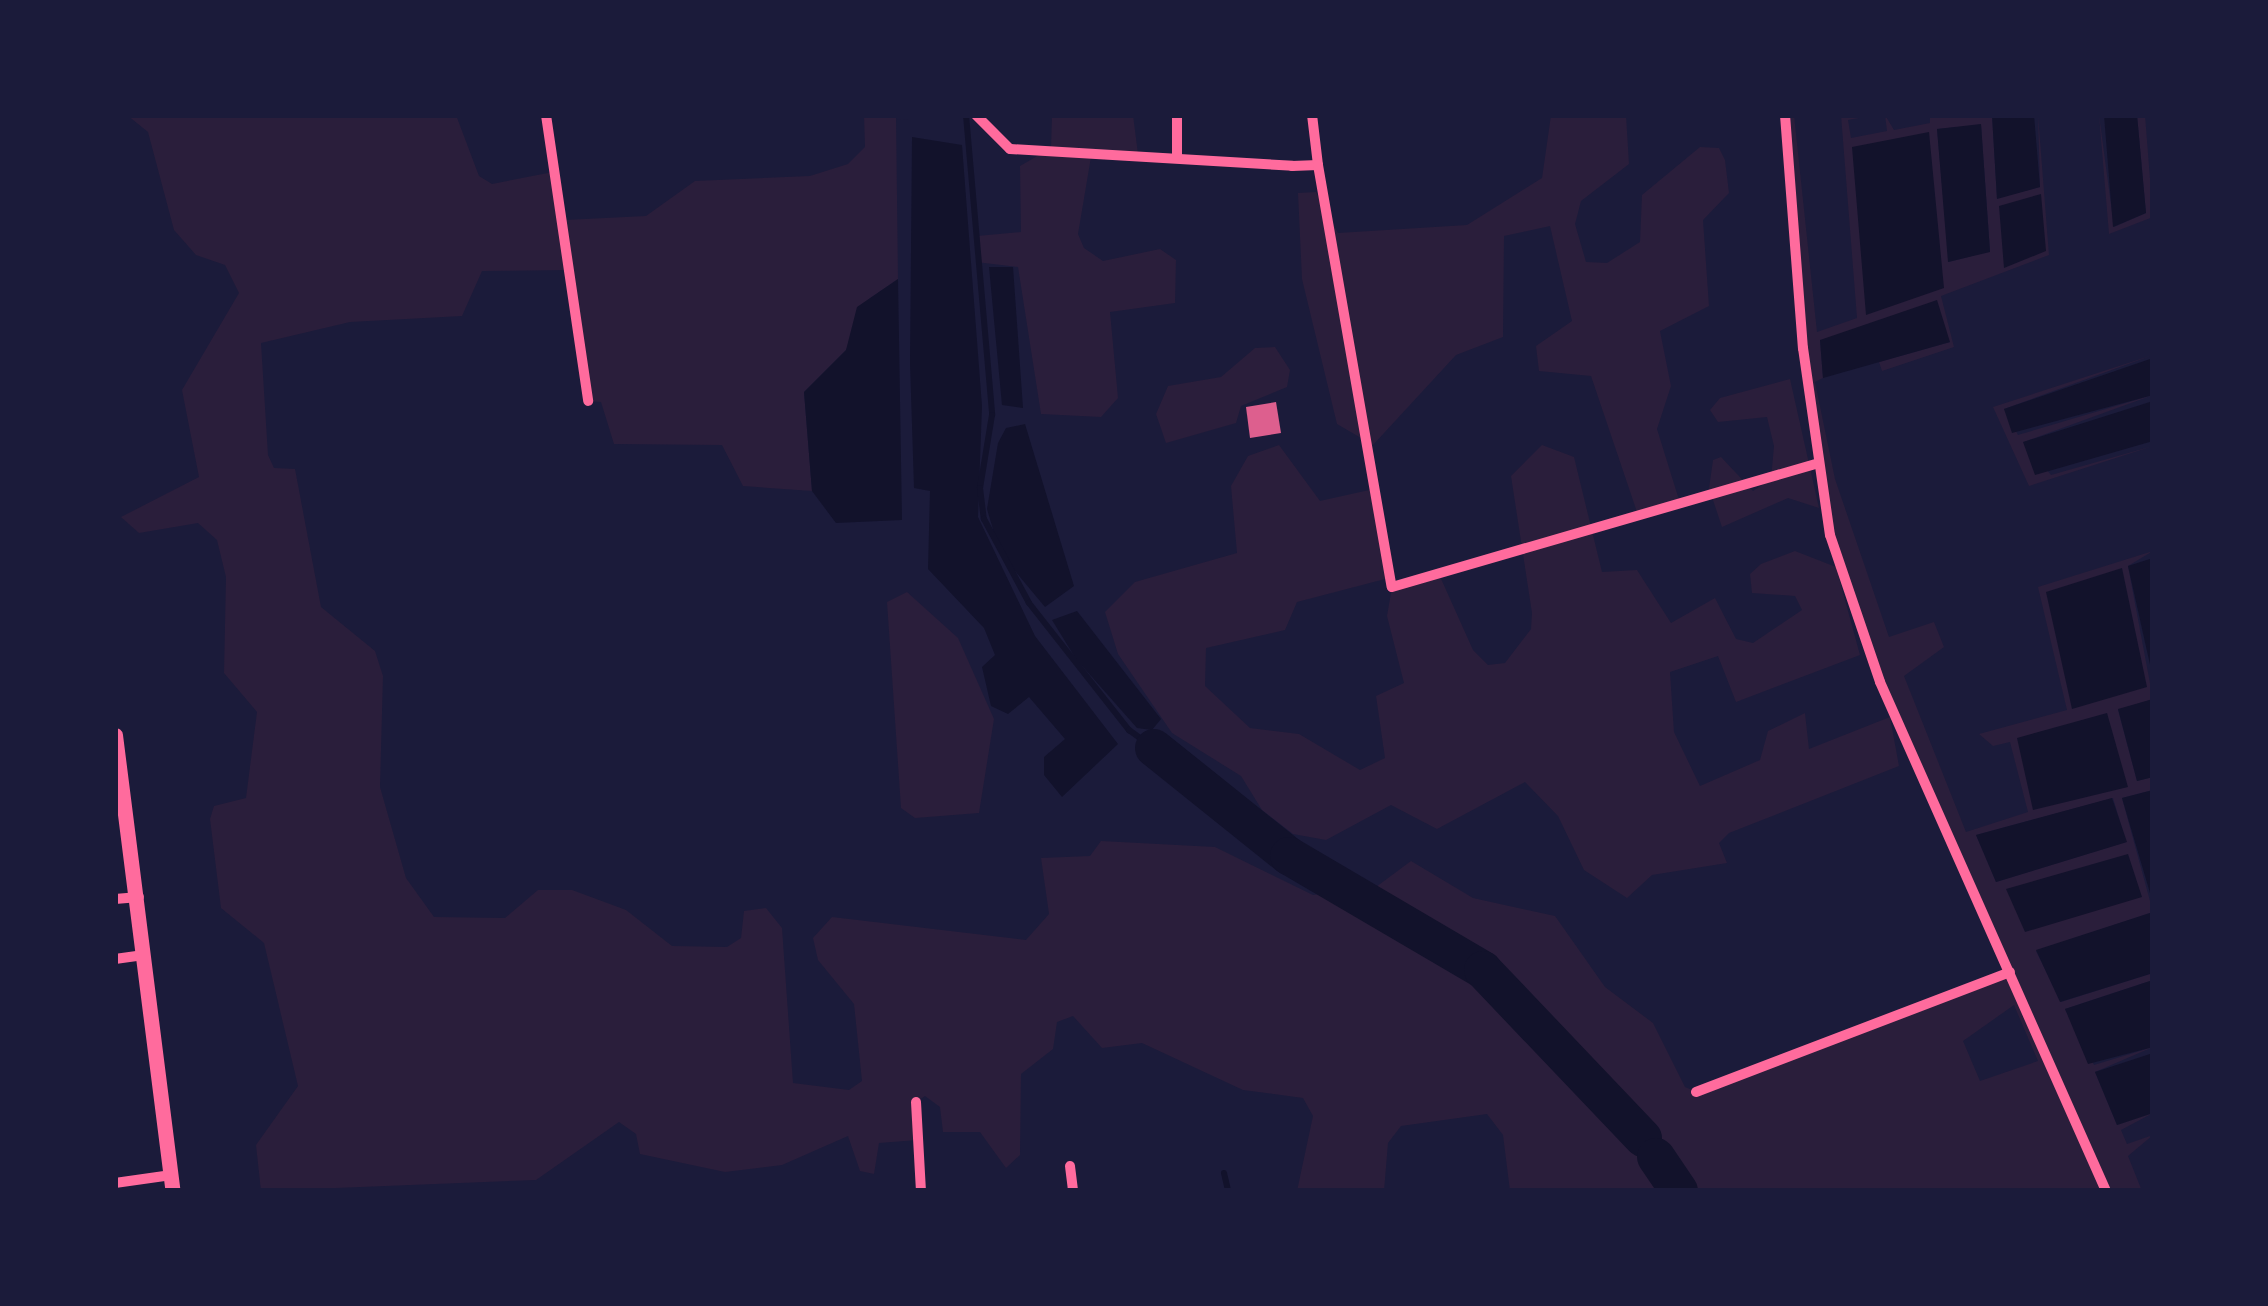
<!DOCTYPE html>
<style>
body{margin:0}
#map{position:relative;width:2268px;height:1306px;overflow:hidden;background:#1b1b3a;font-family:Cabin,sans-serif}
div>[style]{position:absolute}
.green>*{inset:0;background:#2a1e3b}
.water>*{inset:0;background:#12122b}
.stream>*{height:6px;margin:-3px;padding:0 3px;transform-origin:3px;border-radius:3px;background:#12122b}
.river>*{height:38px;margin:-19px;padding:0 19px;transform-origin:19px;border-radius:19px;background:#12122b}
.building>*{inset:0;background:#dd5f8e}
.minor>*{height:10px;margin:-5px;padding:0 5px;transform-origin:5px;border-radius:5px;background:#ff6b9d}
.tertiary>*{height:15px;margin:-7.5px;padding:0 7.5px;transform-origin:7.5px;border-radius:7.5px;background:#ff6b9d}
span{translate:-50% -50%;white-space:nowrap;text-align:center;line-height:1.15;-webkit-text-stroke:10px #1b1b3a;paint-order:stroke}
.frame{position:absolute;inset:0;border:118px solid #1b1b3a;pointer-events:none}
</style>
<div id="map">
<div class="green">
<div style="clip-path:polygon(evenodd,127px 115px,456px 115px,479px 176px,492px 184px,558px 171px,565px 220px,646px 216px,695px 181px,810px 176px,848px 164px,865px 147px,864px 115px,896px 115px,898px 279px,869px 299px,846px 350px,804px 392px,812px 491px,743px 486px,722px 445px,614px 444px,601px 402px,588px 401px,571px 270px,482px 271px,462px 316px,350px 322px,261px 343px,268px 455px,274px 468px,295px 469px,321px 607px,375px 651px,383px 676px,380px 787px,406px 878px,434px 917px,505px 918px,538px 890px,572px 890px,626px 910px,672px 946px,727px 947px,741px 938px,744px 911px,766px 908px,782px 928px,793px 1083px,849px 1090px,862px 1081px,854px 1004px,818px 960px,813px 938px,832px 917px,1026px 940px,1049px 914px,1041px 858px,1090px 856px,1101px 841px,1215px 847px,1313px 895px,1376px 887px,1411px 861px,1473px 898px,1555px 916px,1605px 987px,1653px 1023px,1685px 1087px,1697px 1092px,2009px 972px,1880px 682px,1842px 574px,1816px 464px,1784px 115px,1794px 115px,1817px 332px,1857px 318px,1841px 115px,1875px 115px,1848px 120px,1851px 138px,1887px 131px,1885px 115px,1894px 130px,1930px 123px,1930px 115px,1992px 115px,1997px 198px,2040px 187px,2038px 115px,2049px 255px,1941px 296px,1954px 347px,1882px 371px,1879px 362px,1950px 342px,1820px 340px,1823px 378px,1815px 382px,1835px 479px,1889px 637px,1934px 622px,1944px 647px,1904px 676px,1966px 832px,2028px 812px,2010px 742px,1993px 746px,1979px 734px,2067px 710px,2038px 587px,2153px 551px,2128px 566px,2153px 699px,2118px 710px,2137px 781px,2153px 777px,2153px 790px,2122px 798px,2153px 912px,2036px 951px,2061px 1002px,2153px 973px,2153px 980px,2065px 1009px,2094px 1065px,2153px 1047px,2095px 1072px,2117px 1125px,2153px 1113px,2121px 1130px,2127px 1144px,2153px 1135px,2128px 1156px,2142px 1191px,1510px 1191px,1503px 1135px,1487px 1114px,1401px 1126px,1388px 1143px,1384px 1191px,1297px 1191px,1313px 1116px,1303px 1098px,1243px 1090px,1142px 1043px,1102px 1048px,1073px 1016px,1057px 1022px,1053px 1049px,1021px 1074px,1020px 1155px,1006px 1168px,980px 1132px,943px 1132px,940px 1107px,925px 1096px,916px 1102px,918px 1140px,879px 1143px,874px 1174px,860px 1171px,848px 1136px,782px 1165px,725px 1172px,640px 1154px,636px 1134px,619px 1122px,536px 1180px,261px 1191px,256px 1145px,298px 1086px,264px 943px,221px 908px,210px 819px,214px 806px,246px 798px,257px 712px,224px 673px,226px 577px,217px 540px,198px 523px,139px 533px,121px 517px,199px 477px,182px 390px,239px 293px,225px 265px,196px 255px,174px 230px,148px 132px,127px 115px,1981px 125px,1990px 251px,1949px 262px,1937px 129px,1981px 125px,127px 115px,2113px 798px,2126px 842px,1996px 882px,1976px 835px,2113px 798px,127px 115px,2014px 1005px,2038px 1061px,1980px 1081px,1963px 1041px,2014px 1005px)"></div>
<div style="clip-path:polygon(1052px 115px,1133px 115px,1138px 154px,1092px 151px,1078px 234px,1084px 248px,1103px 261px,1160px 249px,1176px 260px,1175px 303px,1110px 312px,1118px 398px,1101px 417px,1041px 414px,1018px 267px,976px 262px,977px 236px,1021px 232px,1020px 166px,1051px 148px)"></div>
<div style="clip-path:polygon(1551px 115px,1626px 115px,1629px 164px,1581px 201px,1575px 224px,1586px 262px,1607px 263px,1640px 242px,1642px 195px,1700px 147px,1719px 148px,1725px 160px,1729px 193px,1703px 220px,1709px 306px,1660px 331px,1671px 386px,1657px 429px,1680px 503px,1638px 515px,1591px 376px,1539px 371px,1536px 346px,1572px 321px,1550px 226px,1504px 236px,1503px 337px,1456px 355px,1373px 445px,1337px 424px,1302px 279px,1298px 193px,1316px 192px,1338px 233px,1467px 225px,1542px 178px)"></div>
<div style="clip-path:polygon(2099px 115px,2114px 227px,2146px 213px,2137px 115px,2145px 115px,2153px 217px,2109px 234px)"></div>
<div style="clip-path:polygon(1275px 347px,1290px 370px,1287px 387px,1241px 406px,1236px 423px,1166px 443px,1156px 414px,1168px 386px,1221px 377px,1255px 348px)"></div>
<div style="clip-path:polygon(2153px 355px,2004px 409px,2018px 435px,2153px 395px,2024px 442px,2051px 475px,2153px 446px,2029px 486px,1993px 407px)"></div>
<div style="clip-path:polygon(1790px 379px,1819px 508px,1788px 498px,1722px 527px,1709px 488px,1713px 460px,1721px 457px,1753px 491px,1771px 479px,1774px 446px,1767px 417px,1718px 422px,1710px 410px,1720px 398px)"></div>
<div style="clip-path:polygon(1279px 445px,1320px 501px,1374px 489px,1389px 578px,1297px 602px,1285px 630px,1206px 648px,1205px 686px,1250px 728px,1299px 734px,1360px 770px,1385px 758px,1376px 696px,1404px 683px,1387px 616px,1392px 587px,1438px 572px,1473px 650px,1488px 665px,1505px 663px,1531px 629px,1532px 613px,1511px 476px,1542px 445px,1574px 457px,1602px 572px,1637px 570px,1671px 623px,1715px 598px,1736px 639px,1753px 643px,1802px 610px,1795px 596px,1752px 593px,1750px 574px,1761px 564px,1795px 551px,1836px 567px,1860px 655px,1736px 702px,1718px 656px,1670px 672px,1674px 732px,1700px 786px,1760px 760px,1768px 731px,1805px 713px,1809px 749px,1890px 717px,1899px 766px,1729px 833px,1719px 843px,1727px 863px,1652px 875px,1627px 898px,1584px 870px,1558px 816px,1525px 782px,1437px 829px,1391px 805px,1326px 840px,1293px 834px,1262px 810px,1241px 776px,1172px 733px,1118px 654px,1105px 612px,1135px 582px,1237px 553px,1231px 486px,1248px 456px)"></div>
<div style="clip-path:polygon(907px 592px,958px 638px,994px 719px,979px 813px,915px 818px,901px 808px,887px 602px)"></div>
</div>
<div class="water">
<div style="clip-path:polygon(1992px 115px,2034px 115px,2040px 187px,1997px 199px)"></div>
<div style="clip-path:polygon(2104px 115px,2137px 115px,2146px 213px,2113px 227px)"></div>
<div style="clip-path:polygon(1981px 124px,1990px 252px,1948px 262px,1937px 129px)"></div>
<div style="clip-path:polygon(1929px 132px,1944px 288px,1866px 315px,1852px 147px)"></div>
<div style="clip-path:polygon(912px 137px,962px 145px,982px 406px,978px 517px,1035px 636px,1118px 744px,1062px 797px,1044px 775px,1044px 757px,1065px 739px,1029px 697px,1008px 714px,991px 706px,982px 667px,995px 655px,984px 628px,928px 569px,930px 491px,914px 488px,910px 363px)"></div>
<div style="clip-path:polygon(2041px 194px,2046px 251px,2004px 268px,1999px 206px)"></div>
<div style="clip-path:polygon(989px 267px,1013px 267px,1023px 408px,1002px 405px)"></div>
<div style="clip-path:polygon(898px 279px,902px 520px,836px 523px,812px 491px,804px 392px,846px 350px,857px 307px)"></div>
<div style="clip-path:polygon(1937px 300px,1950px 342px,1823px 378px,1820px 340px)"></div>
<div style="clip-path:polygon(2153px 358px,2153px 395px,2012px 433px,2004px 409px)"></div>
<div style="clip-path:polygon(2153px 401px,2153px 441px,2035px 475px,2023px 442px)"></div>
<div style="clip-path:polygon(1025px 424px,1074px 586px,1045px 607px,1000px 553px,987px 509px,998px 443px,1006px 428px)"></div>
<div style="clip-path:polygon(2153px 558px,2153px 678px,2128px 566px)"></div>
<div style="clip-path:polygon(2122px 568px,2147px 687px,2072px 709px,2046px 592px)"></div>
<div style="clip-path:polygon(1077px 611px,1161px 719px,1152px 730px,1137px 728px,1076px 659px,1052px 620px)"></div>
<div style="clip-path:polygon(2153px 699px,2153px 777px,2137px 781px,2118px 709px)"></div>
<div style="clip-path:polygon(2107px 713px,2128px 787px,2033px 810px,2017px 738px)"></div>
<div style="clip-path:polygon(2153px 790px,2153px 892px,2150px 893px,2122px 798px)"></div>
<div style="clip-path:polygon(2112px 798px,2127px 842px,1996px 882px,1976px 835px)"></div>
<div style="clip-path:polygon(2128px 854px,2142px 897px,2025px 932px,2006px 889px)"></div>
<div style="clip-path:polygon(2153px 912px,2153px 973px,2060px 1002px,2036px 950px)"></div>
<div style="clip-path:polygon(2153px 980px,2153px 1047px,2088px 1064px,2065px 1009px)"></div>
<div style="clip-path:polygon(2153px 1053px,2153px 1113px,2117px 1125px,2095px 1072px)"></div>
</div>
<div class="stream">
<div style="left:966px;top:115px;width:301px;rotate:85deg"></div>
<div style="left:992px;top:415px;width:74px;rotate:99.3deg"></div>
<div style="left:980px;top:488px;width:31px;rotate:83deg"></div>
<div style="left:984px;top:519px;width:95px;rotate:61.8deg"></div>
<div style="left:1029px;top:603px;width:162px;rotate:51.8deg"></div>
<div style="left:1129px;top:730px;width:31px;rotate:36deg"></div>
<div style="left:1224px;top:1173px;width:18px;rotate:77deg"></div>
</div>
<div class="river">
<div style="left:1154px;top:748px;width:173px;rotate:38.7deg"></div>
<div style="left:1289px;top:856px;width:225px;rotate:30.4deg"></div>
<div style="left:1483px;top:970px;width:232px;rotate:46.4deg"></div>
<div style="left:1656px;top:1157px;width:41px;rotate:55.9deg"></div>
</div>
<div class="building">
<div style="clip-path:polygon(1276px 402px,1281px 433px,1250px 438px,1246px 407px)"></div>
</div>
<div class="minor">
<div style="left:546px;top:115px;width:289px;rotate:81.6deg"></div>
<div style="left:976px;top:115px;width:48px;rotate:45deg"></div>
<div style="left:1010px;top:149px;width:283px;rotate:3.4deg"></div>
<div style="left:1292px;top:166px;width:26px;rotate:-2deg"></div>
<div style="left:1318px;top:165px;width:50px;rotate:-96.8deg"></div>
<div style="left:1785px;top:115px;width:234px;rotate:85.6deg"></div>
<div style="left:1803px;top:348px;width:189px;rotate:81.8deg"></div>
<div style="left:1830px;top:535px;width:155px;rotate:71.2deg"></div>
<div style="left:1880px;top:682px;width:557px;rotate:66.06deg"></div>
<div style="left:1177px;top:156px;width:41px;rotate:-90deg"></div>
<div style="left:1318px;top:165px;width:428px;rotate:80.1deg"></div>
<div style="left:1392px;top:587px;width:441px;rotate:-16.2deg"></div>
<div style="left:115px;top:899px;width:24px;rotate:-5deg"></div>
<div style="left:115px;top:959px;width:29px;rotate:-8deg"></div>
<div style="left:1696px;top:1092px;width:336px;rotate:-20.9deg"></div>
<div style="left:916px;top:1102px;width:89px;rotate:86.8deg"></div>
<div style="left:1070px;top:1166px;width:25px;rotate:83deg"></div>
<div style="left:115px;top:1183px;width:57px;rotate:-8.1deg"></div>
</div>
<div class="tertiary">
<div style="left:115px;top:735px;width:460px;rotate:82.8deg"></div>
</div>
<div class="frame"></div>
</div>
